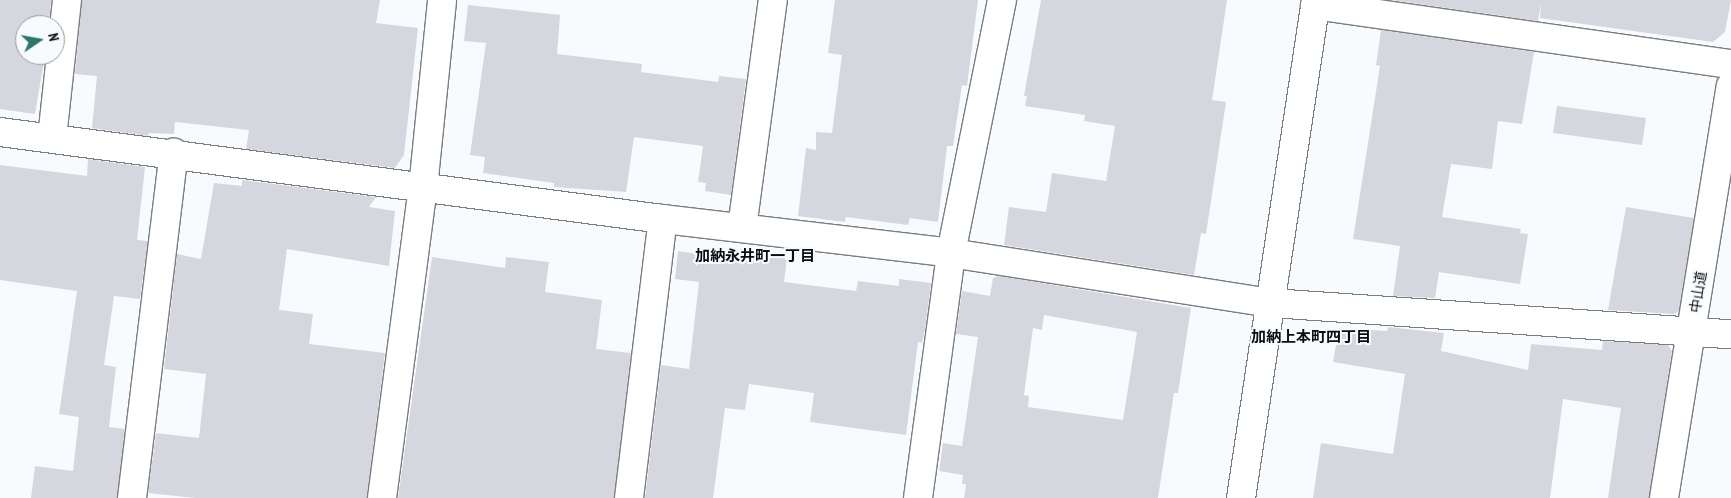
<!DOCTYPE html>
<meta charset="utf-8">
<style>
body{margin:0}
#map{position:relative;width:1731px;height:498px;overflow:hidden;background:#f8fbfe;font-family:"PT Sans Narrow","Noto Sans JP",sans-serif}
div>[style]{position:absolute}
.building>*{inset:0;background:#d6d6df}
.roads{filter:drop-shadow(1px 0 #777e83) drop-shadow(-1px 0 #777e83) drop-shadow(0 1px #777e83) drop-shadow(0 -1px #777e83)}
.minor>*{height:28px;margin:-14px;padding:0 14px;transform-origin:14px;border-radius:14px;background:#fff}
.tertiary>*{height:28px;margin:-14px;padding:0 14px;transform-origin:14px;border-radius:14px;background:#fff}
span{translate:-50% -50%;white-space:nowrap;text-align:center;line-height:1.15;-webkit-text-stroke:4px #f8fbfe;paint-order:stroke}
.street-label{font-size:14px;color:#0a0d0f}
.neighbourhood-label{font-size:15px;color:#0a0d0f;font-weight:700}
.north{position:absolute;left:15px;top:15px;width:50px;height:50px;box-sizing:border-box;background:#f8fbfe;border:1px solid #999c9e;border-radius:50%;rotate:78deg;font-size:14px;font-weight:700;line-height:20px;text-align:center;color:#0a0d0f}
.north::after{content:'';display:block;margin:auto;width:18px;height:22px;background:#2f7569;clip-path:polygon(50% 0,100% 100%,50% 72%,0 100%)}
</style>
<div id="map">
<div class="building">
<div style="clip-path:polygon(0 0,51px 0,49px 25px,25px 25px,25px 55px,45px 55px,35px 114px,0 109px)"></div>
<div style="clip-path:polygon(82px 0,380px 0,376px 23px,418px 28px,404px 155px,395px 168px,246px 149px,249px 130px,175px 122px,174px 134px,149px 133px,148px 136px,92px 128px,97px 76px,75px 74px)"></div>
<div style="clip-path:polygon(835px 0,978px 0,967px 86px,962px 85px,953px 146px,947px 146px,938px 222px,910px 218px,908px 225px,846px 217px,845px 222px,798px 216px,806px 148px,816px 150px,816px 132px,832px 133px,842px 55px,828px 53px)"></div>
<div style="clip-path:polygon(1041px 0,1227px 0,1212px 100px,1226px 102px,1206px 234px,1201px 233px,1194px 275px,1004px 245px,1009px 207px,1046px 212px,1052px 173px,1106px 181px,1115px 126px,1084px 121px,1085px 115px,1025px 106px,1027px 96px,1024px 96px)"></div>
<div style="clip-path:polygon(1391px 0,1731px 0,1725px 32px,1713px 42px,1540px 18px,1541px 3px,1538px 21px)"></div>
<div style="clip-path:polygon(468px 5px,560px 15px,557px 54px,642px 64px,641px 72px,718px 82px,719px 76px,746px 79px,731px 195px,705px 191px,706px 183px,698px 182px,703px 146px,634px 137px,626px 192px,554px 187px,554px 183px,483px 173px,485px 157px,470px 155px,486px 43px,464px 41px)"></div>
<div style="clip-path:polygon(1381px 30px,1534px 52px,1522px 124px,1498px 121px,1492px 169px,1451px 164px,1442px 217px,1521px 229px,1520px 233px,1528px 234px,1520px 284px,1439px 272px,1435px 298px,1393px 296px,1400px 246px,1353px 239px,1380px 66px,1376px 65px)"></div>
<div style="clip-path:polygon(1557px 106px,1646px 118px,1642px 145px,1553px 133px)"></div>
<div style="clip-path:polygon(88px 159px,145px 167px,137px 240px,148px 241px,140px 299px,114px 296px,104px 365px,116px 367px,109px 427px,125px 429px,117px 498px,31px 498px,35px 466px,73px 471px,79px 417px,59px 414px,77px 291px,0 280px,0 165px,87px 176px)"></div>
<div style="clip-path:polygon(242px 180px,376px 197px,369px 207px,395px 211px,389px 266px,287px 249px,279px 310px,313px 314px,309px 344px,385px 353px,367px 498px,195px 498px,148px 493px,156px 433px,199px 438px,206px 374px,164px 369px,177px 254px,201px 259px,214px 183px,242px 186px)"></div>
<div style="clip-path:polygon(1626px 207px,1694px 218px,1679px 311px,1674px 314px,1608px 310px)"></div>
<div style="clip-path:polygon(712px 248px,787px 258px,784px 282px,856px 291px,858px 281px,899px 286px,899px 279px,931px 283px,925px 329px,922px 343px,918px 342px,906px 435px,810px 422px,814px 393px,749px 384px,745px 410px,725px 408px,713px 498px,645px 498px,661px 365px,689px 369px,699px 282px,675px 279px,678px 251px,711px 256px)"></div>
<div style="clip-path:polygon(432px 257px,505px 268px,506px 257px,549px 262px,545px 292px,602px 300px,596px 349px,631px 353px,614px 498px,398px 498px)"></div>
<div style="clip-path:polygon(evenodd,999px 276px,1191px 308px,1178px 393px,1174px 393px,1158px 498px,964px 498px,966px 484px,962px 484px,963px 475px,939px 471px,943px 443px,962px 446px,978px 337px,956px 334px,962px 291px,990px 296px,993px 278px,999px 276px,1044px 315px,1137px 332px,1123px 420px,1028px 407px,1029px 396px,1024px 395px,1033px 328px,1042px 330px,1044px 315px)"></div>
<div style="clip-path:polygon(1388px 327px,1444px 333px,1441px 351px,1528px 370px,1531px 344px,1602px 350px,1603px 341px,1668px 345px,1672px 351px,1649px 498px,1608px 498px,1621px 408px,1563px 399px,1550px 498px,1313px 498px,1321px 443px,1393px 454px,1405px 374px,1333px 362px,1339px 328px,1387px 331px)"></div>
</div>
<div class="roads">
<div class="minor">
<div style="left:1315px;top:5px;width:420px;rotate:8.1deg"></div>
<div style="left:0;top:132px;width:669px;rotate:7.48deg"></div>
<div style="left:663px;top:219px;width:290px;rotate:6.7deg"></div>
<div style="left:951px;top:253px;width:324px;rotate:8.9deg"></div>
<div style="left:1271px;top:303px;width:461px;rotate:3.9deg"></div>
<div style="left:52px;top:138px;width:139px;rotate:-83.8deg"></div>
<div style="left:742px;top:228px;width:230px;rotate:-82.3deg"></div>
<div style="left:132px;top:498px;width:348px;rotate:-83.1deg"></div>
<div style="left:382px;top:498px;width:313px;rotate:-82.5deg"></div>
<div style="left:423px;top:188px;width:189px;rotate:-84.2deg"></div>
<div style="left:629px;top:498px;width:281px;rotate:-83.1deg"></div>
<div style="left:918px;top:498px;width:247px;rotate:-82.3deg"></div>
<div style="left:951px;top:253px;width:258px;rotate:-78.6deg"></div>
<div style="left:1664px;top:498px;width:417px;rotate:-80.8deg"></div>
</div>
<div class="tertiary">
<div style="left:1241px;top:498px;width:504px;rotate:-81.44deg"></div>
</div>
</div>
<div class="street-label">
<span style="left:1698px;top:292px;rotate:-81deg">中山道</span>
</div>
<div class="neighbourhood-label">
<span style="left:755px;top:256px">加納永井町一丁目</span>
<span style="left:1311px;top:337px">加納上本町四丁目</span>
</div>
<div class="north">N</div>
</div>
